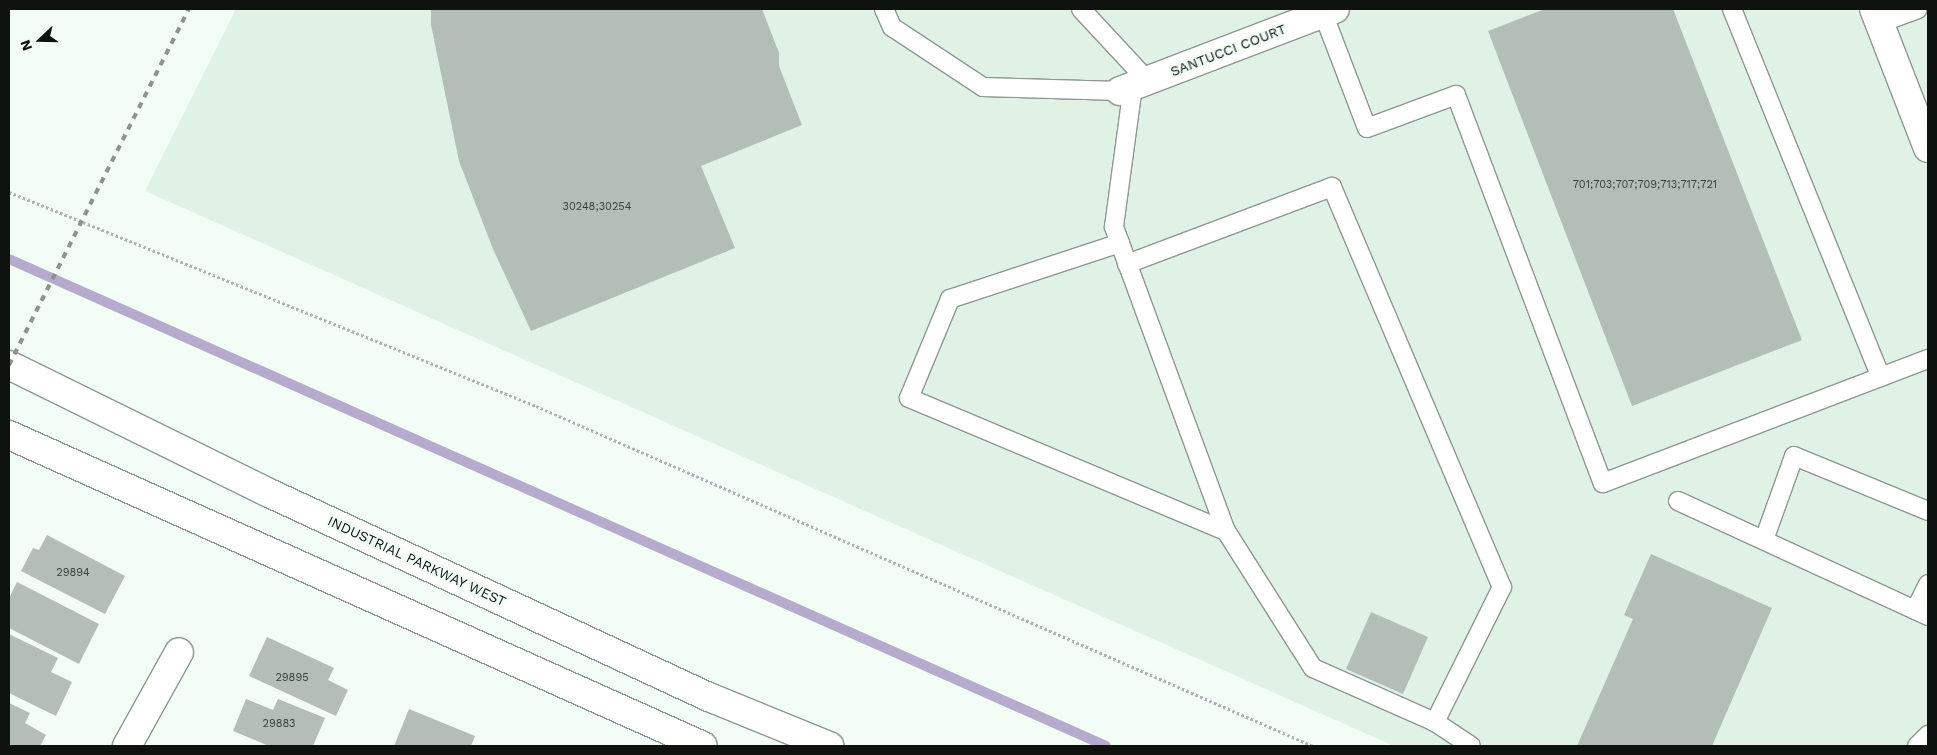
<!DOCTYPE html>
<style>
body{margin:0}
#map{position:relative;width:1937px;height:755px;overflow:hidden;background:#f2fdf5;font-family:"Work Sans",sans-serif}
div>[style]{position:absolute}
.built>*{inset:0;background:#e0f2e6}
.stream>*{height:10px;margin:-5px;padding:0 5px;transform-origin:5px;border-radius:5px;background:#b6aacd}
.building>*{inset:0;background:#b3beb7}
.path>*{height:3px;margin-top:-1.5px;transform-origin:0;background:repeating-linear-gradient(90deg,#acb5af 0 2.5px,transparent 0 5px)}
.roads{filter:drop-shadow(1px 0 #8d9890) drop-shadow(-1px 0 #8d9890) drop-shadow(0 1px #8d9890) drop-shadow(0 -1px #8d9890)}
.lane>*{height:18px;margin:-9px;padding:0 9px;transform-origin:9px;border-radius:9px;background:#fff}
.street>*{height:28px;margin:-14px;padding:0 14px;transform-origin:14px;border-radius:14px;background:#fff}
.secondary>*{height:28px;margin:-14px;padding:0 14px;transform-origin:14px;border-radius:14px;background:#fff}
.rail>*{height:4px;margin-top:-2px;transform-origin:0;background:repeating-linear-gradient(90deg,#8b938d 0 6px,transparent 0 12px)}
span{translate:-50% -50%;white-space:nowrap;text-align:center;line-height:1.15;-webkit-text-stroke:5px #f2fdf5;paint-order:stroke}
.number-label{font-size:11px;color:#383e3a}
.number-label span{-webkit-text-stroke-width:0}
.street-label{font-size:14px;color:#0f1310}
.frame{position:absolute;inset:0;border:10px solid #0f1310;pointer-events:none}
.north{position:absolute;left:15px;top:15px;width:50px;height:50px;-webkit-text-stroke:4px #f2fdf5;paint-order:stroke;rotate:249deg;font-size:14px;font-weight:700;line-height:20px;text-align:center;color:#0f1310}
.north::after{content:'';display:block;margin:auto;width:18px;height:22px;background:#0f1310;clip-path:polygon(50% 0,100% 100%,50% 72%,0 100%)}
</style>
<div id="map">
<div class="built">
<div style="clip-path:polygon(236px 9px,1928px 9px,1928px 746px,1394px 746px,145px 191px)"></div>
</div>
<div class="stream">
<div style="left:9px;top:259px;width:1200px;rotate:23.94deg"></div>
</div>
<div class="building">
<div style="clip-path:polygon(431px 9px,762px 9px,779px 53px,779px 66px,802px 125px,701px 166px,735px 248px,531px 331px,493px 249px,459px 161px,431px 25px)"></div>
<div style="clip-path:polygon(1545px 9px,1673px 9px,1802px 340px,1632px 406px,1488px 31px)"></div>
<div style="clip-path:polygon(47px 535px,125px 576px,105px 614px,21px 571px,33px 548px,39px 550px)"></div>
<div style="clip-path:polygon(1651px 554px,1772px 608px,1712px 746px,1577px 746px,1633px 619px,1624px 615px)"></div>
<div style="clip-path:polygon(17px 582px,99px 624px,79px 664px,9px 628px,9px 598px)"></div>
<div style="clip-path:polygon(1371px 612px,1428px 637px,1403px 694px,1346px 669px)"></div>
<div style="clip-path:polygon(9px 634px,58px 658px,51px 672px,72px 682px,56px 716px,9px 693px)"></div>
<div style="clip-path:polygon(267px 637px,334px 668px,328px 680px,348px 690px,336px 716px,249px 676px)"></div>
<div style="clip-path:polygon(246px 699px,273px 710px,278px 699px,325px 718px,313px 746px,269px 746px,233px 731px)"></div>
<div style="clip-path:polygon(9px 703px,30px 713px,25px 723px,46px 735px,40px 746px,9px 746px)"></div>
<div style="clip-path:polygon(409px 709px,475px 736px,471px 746px,394px 746px)"></div>
</div>
<div class="path">
<div style="left:9px;top:192px;width:569px;rotate:22.1deg"></div>
<div style="left:536px;top:406px;width:848px;rotate:23.63deg"></div>
</div>
<div class="roads">
<div class="lane">
<div style="left:884px;top:9px;width:20px;rotate:66deg"></div>
<div style="left:892px;top:27px;width:109px;rotate:33.4deg"></div>
<div style="left:983px;top:87px;width:137px;rotate:1.7deg"></div>
<div style="left:1081px;top:9px;width:97px;rotate:47.1deg"></div>
<div style="left:1732px;top:9px;width:397px;rotate:68deg"></div>
<div style="left:1323px;top:13px;width:123px;rotate:69.1deg"></div>
<div style="left:1367px;top:128px;width:95px;rotate:-20.3deg"></div>
<div style="left:1456px;top:95px;width:415px;rotate:69.3deg"></div>
<div style="left:1603px;top:483px;width:348px;rotate:-20.9deg"></div>
<div style="left:1880px;top:23px;width:40px;rotate:-20.2deg"></div>
<div style="left:1133px;top:86px;width:142px;rotate:97.7deg"></div>
<div style="left:1114px;top:227px;width:324px;rotate:69.8deg"></div>
<div style="left:1226px;top:531px;width:162px;rotate:57.6deg"></div>
<div style="left:1313px;top:668px;width:133px;rotate:23.9deg"></div>
<div style="left:1435px;top:722px;width:43px;rotate:33.7deg"></div>
<div style="left:1120px;top:243px;width:179px;rotate:161.8deg"></div>
<div style="left:950px;top:299px;width:107px;rotate:112.5deg"></div>
<div style="left:909px;top:398px;width:344px;rotate:22.8deg"></div>
<div style="left:1127px;top:264px;width:219px;rotate:-20.6deg"></div>
<div style="left:1332px;top:187px;width:435px;rotate:67deg"></div>
<div style="left:1502px;top:587px;width:151px;rotate:116.4deg"></div>
<div style="left:1678px;top:501px;width:275px;rotate:24.7deg"></div>
<div style="left:1764px;top:540px;width:89px;rotate:-70.3deg"></div>
<div style="left:1794px;top:456px;width:145px;rotate:22.3deg"></div>
<div style="left:1915px;top:610px;width:29px;rotate:-63deg"></div>
<div style="left:1917px;top:746px;width:16px;rotate:-45deg"></div>
</div>
<div class="street">
<div style="left:1874px;top:9px;width:149px;rotate:68.8deg"></div>
<div style="left:1120px;top:91px;width:230px;rotate:-20.9deg"></div>
<div style="left:127px;top:746px;width:107px;rotate:-61deg"></div>
</div>
<div class="secondary">
<div style="left:9px;top:365px;width:288px;rotate:26.2deg"></div>
<div style="left:267px;top:492px;width:487px;rotate:24.9deg"></div>
<div style="left:709px;top:697px;width:130px;rotate:22.2deg"></div>
<div style="left:9px;top:435px;width:760px;rotate:24.14deg"></div>
</div>
</div>
<div class="rail">
<div style="left:9px;top:365px;width:399px;rotate:-63.2deg"></div>
</div>
<div class="number-label">
<span style="left:1645px;top:185px">701;703;707;709;713;717;721</span>
<span style="left:597px;top:207px">30248;30254</span>
<span style="left:73px;top:573px">29894</span>
<span style="left:292px;top:678px">29895</span>
<span style="left:279px;top:724px">29883</span>
</div>
<div class="street-label">
<span style="left:1228px;top:50px;rotate:-21deg">SANTUCCI COURT</span>
<span style="left:417px;top:561px;rotate:25deg">INDUSTRIAL PARKWAY WEST</span>
</div>
<div class="frame"></div>
<div class="north">N</div>
</div>
